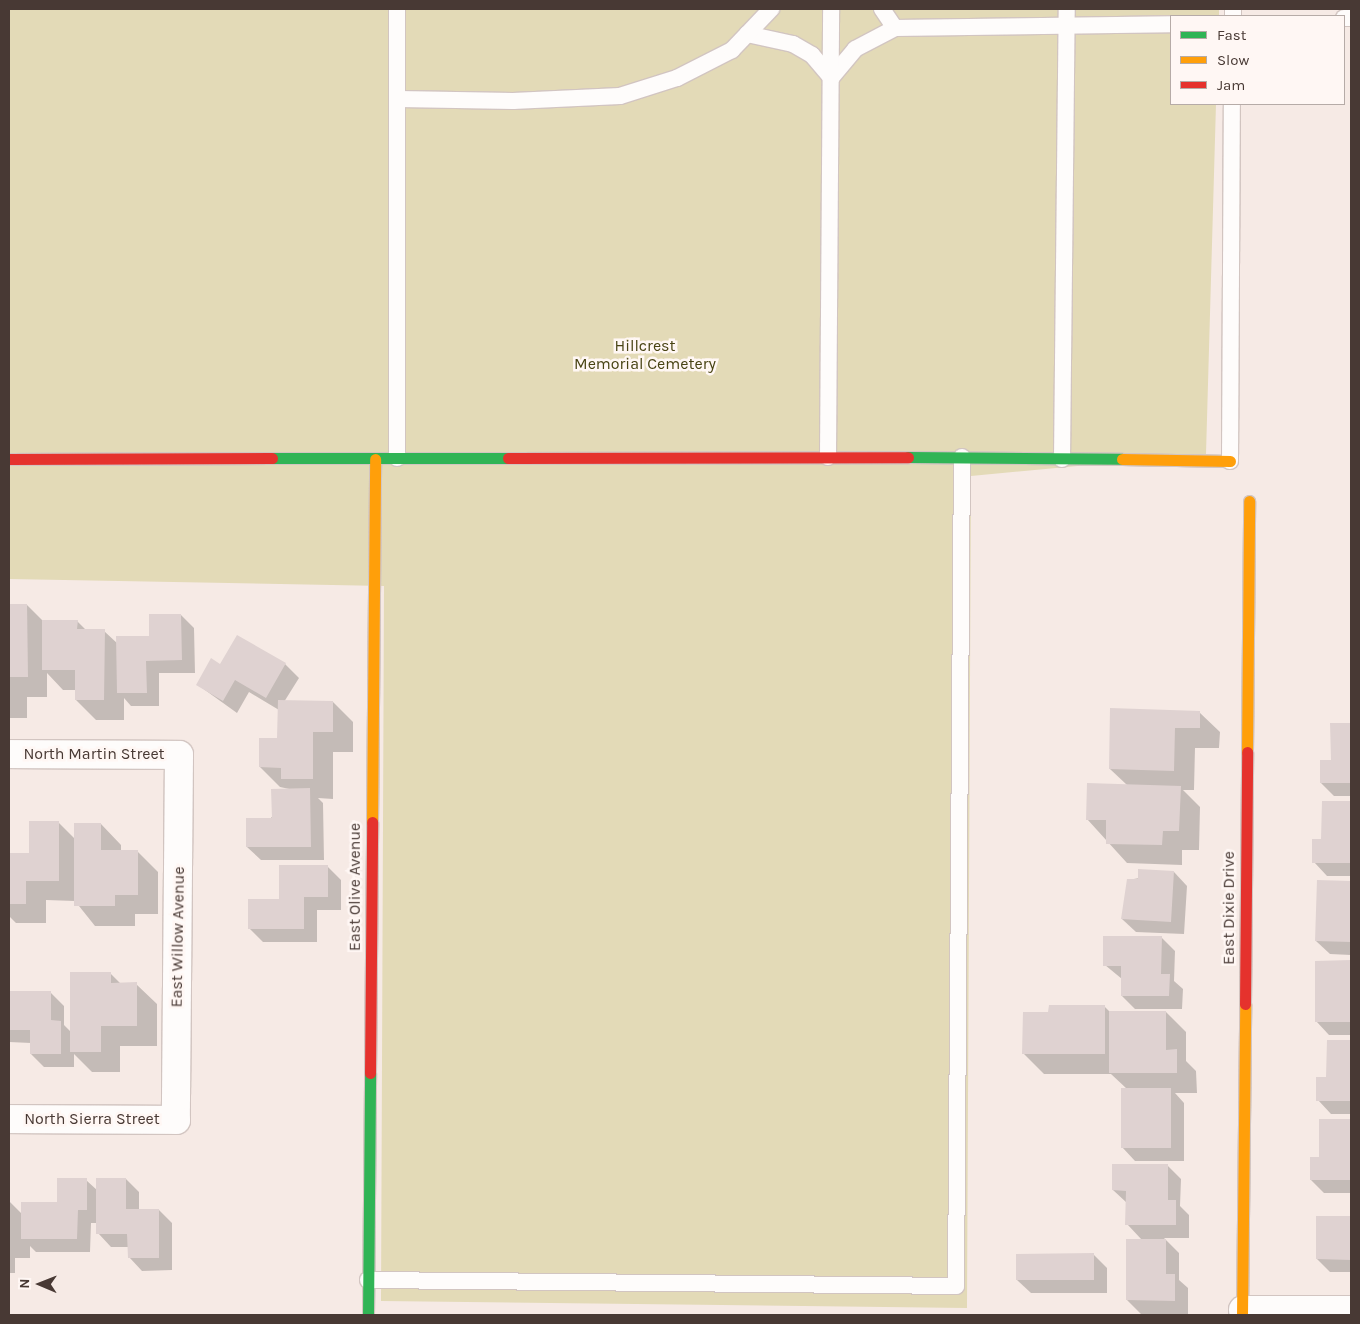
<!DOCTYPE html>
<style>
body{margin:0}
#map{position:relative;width:1360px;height:1324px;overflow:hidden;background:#f6eae5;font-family:Karla,sans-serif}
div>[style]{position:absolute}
.green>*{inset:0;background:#e3dab7}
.shadow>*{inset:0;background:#0003}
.building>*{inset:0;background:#dfd2d1}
.roads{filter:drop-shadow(1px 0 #d2c5c1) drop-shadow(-1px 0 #d2c5c1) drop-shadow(0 1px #d2c5c1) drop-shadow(0 -1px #d2c5c1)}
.lane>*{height:16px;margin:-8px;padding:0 8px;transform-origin:8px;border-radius:8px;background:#fefcfb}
.street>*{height:28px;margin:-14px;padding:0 14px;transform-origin:14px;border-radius:14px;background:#fefcfb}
.fast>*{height:11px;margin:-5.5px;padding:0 5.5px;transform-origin:5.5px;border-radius:5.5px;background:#30b455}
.slow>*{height:11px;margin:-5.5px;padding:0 5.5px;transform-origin:5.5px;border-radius:5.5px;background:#ff9f0a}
.jam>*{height:11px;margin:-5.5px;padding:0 5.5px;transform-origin:5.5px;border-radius:5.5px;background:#e5322d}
span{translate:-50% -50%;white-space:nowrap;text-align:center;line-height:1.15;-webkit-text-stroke:5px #fff7f4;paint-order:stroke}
.park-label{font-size:16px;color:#484313}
.street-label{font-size:16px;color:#483934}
.frame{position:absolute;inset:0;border:10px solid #483934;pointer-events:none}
.legend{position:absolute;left:1170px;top:15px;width:175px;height:90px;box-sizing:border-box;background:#fff7f4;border:1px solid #b6aba7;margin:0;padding:6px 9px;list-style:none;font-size:15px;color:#483934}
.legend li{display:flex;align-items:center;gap:10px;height:25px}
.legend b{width:25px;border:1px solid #b6aba7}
.north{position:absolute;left:15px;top:1259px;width:50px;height:50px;-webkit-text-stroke:4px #fff7f4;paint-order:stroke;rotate:271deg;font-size:14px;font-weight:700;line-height:20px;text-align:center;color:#483934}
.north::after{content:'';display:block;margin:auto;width:18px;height:22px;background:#483934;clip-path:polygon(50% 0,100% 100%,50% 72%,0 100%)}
</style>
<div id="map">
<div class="green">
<div style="clip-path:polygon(9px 9px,1219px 9px,1219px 16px,1171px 16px,1171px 104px,1216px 104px,1206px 454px,971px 476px,967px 1308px,381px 1301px,384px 586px,9px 579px)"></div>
</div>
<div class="shadow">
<div style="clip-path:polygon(9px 605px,27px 605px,43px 621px,77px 621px,86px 630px,104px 631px,118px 644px,150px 637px,181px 615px,194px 628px,195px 673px,159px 673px,159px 706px,131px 706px,124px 698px,124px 720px,96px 720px,76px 700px,76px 690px,63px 690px,47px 673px,47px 697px,27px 697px,27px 718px,9px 718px)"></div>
<div style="clip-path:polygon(285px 664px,299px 678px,284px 702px,333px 702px,353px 722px,353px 752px,333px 752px,333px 799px,318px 798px,323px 803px,324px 860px,261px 860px,247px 847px,294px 790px,280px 787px,260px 767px,279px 739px,279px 710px,249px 692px,237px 713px,198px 685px,221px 665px)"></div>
<div style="clip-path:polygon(1199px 712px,1220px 732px,1219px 748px,1195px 748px,1194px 790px,1183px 790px,1200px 807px,1199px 850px,1182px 850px,1182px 865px,1127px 863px,1087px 819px,1127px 785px,1110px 769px)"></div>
<div style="clip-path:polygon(1351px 724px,1351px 796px,1334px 796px,1321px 783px,1332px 761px,1332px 725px)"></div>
<div style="clip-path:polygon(1323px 803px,1351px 803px,1351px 876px,1327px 876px,1314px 862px,1323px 840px)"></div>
<div style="clip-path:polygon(58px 822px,75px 839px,101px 824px,121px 845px,121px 851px,138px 852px,158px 872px,158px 914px,135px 914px,135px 926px,95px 926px,75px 901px,46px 900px,46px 923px,16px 923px,9px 916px,9px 854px,30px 854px)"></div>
<div style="clip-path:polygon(327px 866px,341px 880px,341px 910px,317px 910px,317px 942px,263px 942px,249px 928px)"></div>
<div style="clip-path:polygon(1174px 872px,1187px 886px,1184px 934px,1136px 932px,1122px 919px,1128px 880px)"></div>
<div style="clip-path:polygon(1318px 881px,1351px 883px,1351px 955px,1330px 954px,1316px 941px)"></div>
<div style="clip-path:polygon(1161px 937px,1175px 951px,1174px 981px,1183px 989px,1182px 1009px,1135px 1009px,1122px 996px,1122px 979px,1105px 965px)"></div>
<div style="clip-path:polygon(1316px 962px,1351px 962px,1351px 1035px,1329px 1035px,1316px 1021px)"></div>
<div style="clip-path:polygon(110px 973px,121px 984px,136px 984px,157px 1004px,157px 1046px,120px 1046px,120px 1072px,92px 1072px,74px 1054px,74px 1067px,44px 1067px,31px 1054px,31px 1043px,9px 1042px,9px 993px,51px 993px,64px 1006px,64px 1025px,71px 1032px)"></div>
<div style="clip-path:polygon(1104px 1006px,1110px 1012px,1166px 1012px,1186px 1032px,1186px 1061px,1196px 1071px,1197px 1093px,1175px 1093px,1184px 1103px,1184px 1161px,1135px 1161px,1122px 1147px,1127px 1089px,1111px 1074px,1044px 1074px,1024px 1054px,1050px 1013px)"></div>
<div style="clip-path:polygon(1328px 1041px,1351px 1041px,1351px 1114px,1331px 1114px,1318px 1100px,1328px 1078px)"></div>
<div style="clip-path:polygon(1321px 1120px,1351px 1121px,1351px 1193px,1324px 1193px,1311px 1180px,1320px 1158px)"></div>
<div style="clip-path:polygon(1167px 1165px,1181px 1179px,1180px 1206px,1189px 1215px,1189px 1238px,1164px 1238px,1179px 1253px,1179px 1280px,1188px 1288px,1188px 1314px,1171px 1315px,1101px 1315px,1142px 1315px,1127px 1300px,1142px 1240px,1127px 1224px,1127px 1203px,1113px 1190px)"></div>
<div style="clip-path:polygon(126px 1179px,139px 1192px,139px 1210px,159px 1210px,172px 1223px,172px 1270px,142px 1271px,129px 1257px,129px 1247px,111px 1247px,98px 1233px,98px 1223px,91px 1223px,90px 1252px,36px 1252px,30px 1246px,30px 1258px,15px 1258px,15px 1273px,9px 1273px,9px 1201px,22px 1214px,58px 1203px,86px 1180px,98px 1191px)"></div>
<div style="clip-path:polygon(1317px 1217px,1351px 1217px,1351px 1272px,1330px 1272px,1317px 1259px)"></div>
<div style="clip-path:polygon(1093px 1254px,1107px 1268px,1107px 1293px,1031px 1293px,1017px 1280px)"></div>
</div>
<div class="building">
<div style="clip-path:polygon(9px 604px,27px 604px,28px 677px,9px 677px)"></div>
<div style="clip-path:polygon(149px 614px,181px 614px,182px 660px,146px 661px,147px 693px,117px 693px,116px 636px,149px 636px)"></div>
<div style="clip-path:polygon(42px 620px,78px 620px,77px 629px,105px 629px,104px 700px,75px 700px,75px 670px,42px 670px)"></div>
<div style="clip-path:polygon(237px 635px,286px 663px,266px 698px,235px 680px,223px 701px,196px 685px,211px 658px,220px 664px)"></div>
<div style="clip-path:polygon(278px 700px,333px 701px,333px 732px,313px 732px,313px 779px,281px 779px,281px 768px,259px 767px,259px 738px,277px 738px)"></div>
<div style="clip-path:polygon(1110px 708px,1200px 711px,1200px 728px,1175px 728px,1174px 771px,1109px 769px)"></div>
<div style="clip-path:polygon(1330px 723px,1351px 723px,1351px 783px,1320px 783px,1320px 760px,1331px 760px)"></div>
<div style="clip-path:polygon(1087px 783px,1181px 786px,1179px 831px,1163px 831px,1162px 845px,1106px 844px,1106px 820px,1086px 820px)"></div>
<div style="clip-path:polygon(310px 788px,311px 847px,246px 847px,246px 818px,272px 818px,271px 789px)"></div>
<div style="clip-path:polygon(1322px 801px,1351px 801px,1351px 863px,1312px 863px,1312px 839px,1321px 839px)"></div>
<div style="clip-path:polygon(29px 821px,59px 821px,59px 881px,26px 881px,26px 904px,9px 904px,9px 853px,29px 853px)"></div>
<div style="clip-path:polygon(74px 823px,101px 823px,101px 850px,138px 850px,138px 895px,115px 895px,115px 906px,74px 906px)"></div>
<div style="clip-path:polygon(279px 865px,328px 865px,328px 897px,304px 897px,304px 929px,248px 929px,248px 899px,279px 899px)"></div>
<div style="clip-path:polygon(1138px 869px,1174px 871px,1171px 922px,1121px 919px,1127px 879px,1138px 879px)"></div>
<div style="clip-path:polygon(1317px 880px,1351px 881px,1351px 942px,1315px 941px)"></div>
<div style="clip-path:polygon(1103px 936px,1162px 936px,1161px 974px,1170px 974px,1169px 996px,1121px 996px,1121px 966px,1103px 966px)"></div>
<div style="clip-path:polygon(1351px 960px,1351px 1022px,1315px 1022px,1315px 961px)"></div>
<div style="clip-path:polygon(70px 972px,111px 972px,111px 983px,137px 982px,137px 1026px,101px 1026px,101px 1052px,70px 1052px)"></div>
<div style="clip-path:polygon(9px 991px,51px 991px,51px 1020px,61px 1021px,61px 1054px,30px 1054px,30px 1030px,9px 1030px)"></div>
<div style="clip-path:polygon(1049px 1005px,1105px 1005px,1105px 1054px,1022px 1054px,1023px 1012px,1048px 1012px)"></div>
<div style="clip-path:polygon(1109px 1011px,1166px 1011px,1166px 1050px,1177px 1049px,1177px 1073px,1109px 1073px)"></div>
<div style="clip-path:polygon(1327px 1040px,1351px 1040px,1351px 1101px,1316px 1101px,1316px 1077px,1326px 1077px)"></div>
<div style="clip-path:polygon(1121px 1088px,1171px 1088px,1171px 1148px,1121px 1148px)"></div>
<div style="clip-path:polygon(1319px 1119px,1351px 1119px,1351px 1180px,1310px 1180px,1310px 1157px,1319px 1157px)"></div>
<div style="clip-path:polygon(1112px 1164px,1168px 1164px,1168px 1200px,1176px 1200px,1176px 1225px,1125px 1225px,1126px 1191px,1112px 1190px)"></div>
<div style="clip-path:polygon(57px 1178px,87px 1178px,87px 1210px,78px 1210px,77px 1239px,21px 1239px,21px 1202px,57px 1202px)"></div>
<div style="clip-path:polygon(96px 1178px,126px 1178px,126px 1209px,159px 1209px,159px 1258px,128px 1258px,127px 1234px,96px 1234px)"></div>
<div style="clip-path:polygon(1316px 1216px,1351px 1216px,1351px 1260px,1316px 1259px)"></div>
<div style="clip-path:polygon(1126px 1239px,1166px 1239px,1166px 1274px,1175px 1274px,1175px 1301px,1126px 1300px)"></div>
<div style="clip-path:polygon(1094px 1253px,1094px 1280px,1016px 1280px,1016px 1254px)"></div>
</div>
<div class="roads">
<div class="lane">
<div style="left:397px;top:9px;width:449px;rotate:90deg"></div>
<div style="left:882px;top:9px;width:23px;rotate:56deg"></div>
<div style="left:895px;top:28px;width:276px;rotate:-0.8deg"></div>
<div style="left:1233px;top:16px;width:7px;rotate:-90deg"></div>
<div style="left:1344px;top:18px;width:7px"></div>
<div style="left:747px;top:34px;width:47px;rotate:12.3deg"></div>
<div style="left:793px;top:44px;width:22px;rotate:30deg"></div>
<div style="left:812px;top:55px;width:30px;rotate:50deg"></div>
<div style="left:831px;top:78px;width:38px;rotate:-50deg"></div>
<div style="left:855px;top:49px;width:45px;rotate:-27.7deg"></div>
<div style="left:399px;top:99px;width:114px;rotate:1deg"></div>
<div style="left:513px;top:101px;width:107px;rotate:-2.7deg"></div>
<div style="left:620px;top:96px;width:60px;rotate:-17.5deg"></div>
<div style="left:677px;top:78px;width:62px;rotate:-27deg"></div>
<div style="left:732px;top:50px;width:57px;rotate:-46.4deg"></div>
<div style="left:828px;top:457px;width:448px;rotate:-89.6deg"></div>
<div style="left:1062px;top:459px;width:450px;rotate:-89.4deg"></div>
<div style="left:1230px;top:461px;width:357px;rotate:-89.7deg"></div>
<div style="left:368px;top:1280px;width:588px;rotate:0.58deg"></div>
<div style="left:956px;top:1286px;width:829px;rotate:-89.59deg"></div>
</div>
<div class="street">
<div style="left:9px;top:754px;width:170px;rotate:0.3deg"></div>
<div style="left:179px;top:755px;width:365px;rotate:90.5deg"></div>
<div style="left:176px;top:1120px;width:167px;rotate:-179.7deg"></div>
<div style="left:1243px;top:1310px;width:108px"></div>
</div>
<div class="fast">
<div style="left:908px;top:457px;width:214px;rotate:0.5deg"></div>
<div style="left:272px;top:458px;width:236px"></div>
<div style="left:368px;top:1315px;width:242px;rotate:-89.5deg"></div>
</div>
<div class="slow">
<div style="left:1122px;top:459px;width:108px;rotate:1.1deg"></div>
<div style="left:1247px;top:752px;width:251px;rotate:-89.5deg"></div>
<div style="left:372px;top:822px;width:363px;rotate:-89.5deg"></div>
<div style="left:1242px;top:1315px;width:311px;rotate:-89.4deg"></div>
</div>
<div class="jam">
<div style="left:508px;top:458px;width:400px;rotate:-0.1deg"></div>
<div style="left:9px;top:459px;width:263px;rotate:-0.2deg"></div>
<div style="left:1245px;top:1004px;width:252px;rotate:-89.5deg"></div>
<div style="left:370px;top:1073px;width:251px;rotate:-89.5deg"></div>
</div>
</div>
<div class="park-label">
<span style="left:645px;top:355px">Hillcrest<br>Memorial Cemetery</span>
</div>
<div class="street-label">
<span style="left:94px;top:754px">North Martin Street</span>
<span style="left:355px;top:887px;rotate:-90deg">East Olive Avenue</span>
<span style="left:1229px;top:908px;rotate:-90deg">East Dixie Drive</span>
<span style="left:178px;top:937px;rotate:-89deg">East Willow Avenue</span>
<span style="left:92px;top:1119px">North Sierra Street</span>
</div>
<div class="frame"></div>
<ul class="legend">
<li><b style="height:6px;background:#30b455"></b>Fast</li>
<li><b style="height:6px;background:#ff9f0a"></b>Slow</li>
<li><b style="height:6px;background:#e5322d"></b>Jam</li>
</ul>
<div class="north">N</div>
</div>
